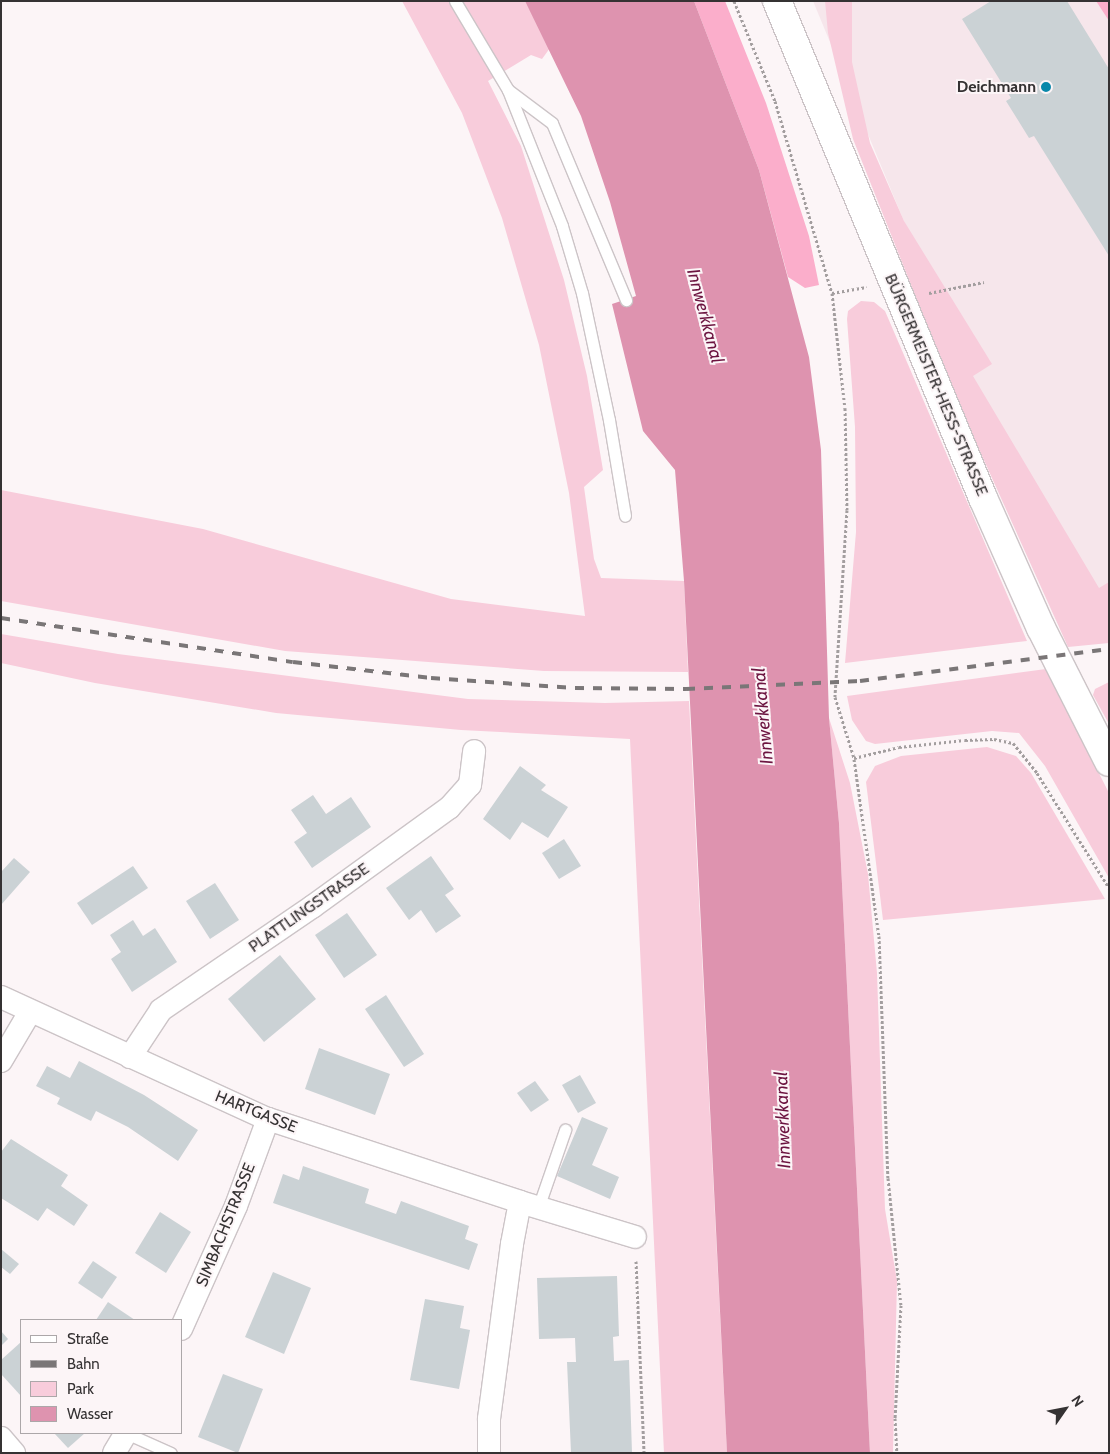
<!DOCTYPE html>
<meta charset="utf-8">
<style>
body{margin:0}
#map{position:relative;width:1110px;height:1454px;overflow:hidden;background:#fcf5f7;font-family:Cabin,sans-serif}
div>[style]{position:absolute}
.built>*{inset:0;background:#f6e6eb}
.green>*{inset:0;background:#f8ccdb}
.forest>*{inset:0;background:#fbaecb}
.water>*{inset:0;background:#de93af}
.building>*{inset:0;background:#cbd2d5}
.path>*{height:3px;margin-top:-1.5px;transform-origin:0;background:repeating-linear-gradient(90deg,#a39e9f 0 2.5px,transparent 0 5px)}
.roads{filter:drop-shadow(1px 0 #ccc4c7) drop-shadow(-1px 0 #ccc4c7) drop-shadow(0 1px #ccc4c7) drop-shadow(0 -1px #ccc4c7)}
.lane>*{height:11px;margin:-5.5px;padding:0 5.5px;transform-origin:5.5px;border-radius:5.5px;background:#fff}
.street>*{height:22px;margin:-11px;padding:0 11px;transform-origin:11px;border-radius:11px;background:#fff}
.secondary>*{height:28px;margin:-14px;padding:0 14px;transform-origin:14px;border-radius:14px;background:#fff}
.rail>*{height:4px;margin-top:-2px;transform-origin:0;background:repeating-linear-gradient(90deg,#7a7677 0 9px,transparent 0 18px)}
.dots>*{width:14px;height:14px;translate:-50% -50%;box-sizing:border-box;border:2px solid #fcf5f7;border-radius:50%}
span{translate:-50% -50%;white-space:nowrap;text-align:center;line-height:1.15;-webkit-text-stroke:4px #fcf5f7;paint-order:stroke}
.poi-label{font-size:16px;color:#353233;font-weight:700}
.right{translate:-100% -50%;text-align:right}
.street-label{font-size:16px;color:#353233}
.water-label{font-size:18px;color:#6c1440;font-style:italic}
.frame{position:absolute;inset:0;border:2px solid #353233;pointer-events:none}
.legend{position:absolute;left:20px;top:1319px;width:162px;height:115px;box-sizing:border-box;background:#fcf5f7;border:1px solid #aca7a9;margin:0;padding:6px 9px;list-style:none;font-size:15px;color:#353233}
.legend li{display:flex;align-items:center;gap:10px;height:25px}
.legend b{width:25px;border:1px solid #aca7a9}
.north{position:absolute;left:1040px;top:1384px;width:50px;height:50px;-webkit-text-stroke:4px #fcf5f7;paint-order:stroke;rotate:57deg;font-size:14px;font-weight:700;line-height:20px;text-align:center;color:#353233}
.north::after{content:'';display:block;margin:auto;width:18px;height:22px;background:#353233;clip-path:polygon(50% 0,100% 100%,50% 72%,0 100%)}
</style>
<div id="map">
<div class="built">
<div style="clip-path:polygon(813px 1px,1096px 1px,1109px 21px,1109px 609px,967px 374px)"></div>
</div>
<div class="green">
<div style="clip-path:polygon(402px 1px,525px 1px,550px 48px,542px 59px,531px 55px,488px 81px,521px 146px,564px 280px,587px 376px,603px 470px,584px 487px,594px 559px,601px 578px,684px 581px,688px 672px,544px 671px,285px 651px,1px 601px,1px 490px,203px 529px,451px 599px,585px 616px,569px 493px,539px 345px,502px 218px,462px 113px)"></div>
<div style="clip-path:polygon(825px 1px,852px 1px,852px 62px,870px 143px,904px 221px,992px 364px,973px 376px,1099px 588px,1109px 582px,1109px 643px,1068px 647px,956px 398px,853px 139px,828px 33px)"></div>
<div style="clip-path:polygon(861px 301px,874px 302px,885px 311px,1027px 641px,845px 663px,856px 532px,855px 427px,847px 319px,848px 311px)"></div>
<div style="clip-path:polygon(1px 634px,118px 654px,468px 699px,605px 703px,689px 701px,727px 1453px,664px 1453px,630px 739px,461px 730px,276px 713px,95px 683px,1px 663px)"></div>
<div style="clip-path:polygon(1046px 669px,1109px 793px,1109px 878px,1045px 766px,1019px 733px,992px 731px,875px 744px,866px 741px,852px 720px,847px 696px)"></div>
<div style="clip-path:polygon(1109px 682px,1109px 724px,1093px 695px,1095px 689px)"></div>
<div style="clip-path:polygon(829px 718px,850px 783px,868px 874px,877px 973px,885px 1209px,897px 1281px,893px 1453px,870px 1453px,839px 823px)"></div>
<div style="clip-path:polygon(987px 747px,1016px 756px,1031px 773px,1105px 899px,883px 920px,866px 782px,875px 766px,901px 756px)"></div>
</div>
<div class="forest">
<div style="clip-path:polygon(694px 1px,725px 1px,766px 103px,809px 236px,819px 285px,805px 288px,788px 277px,759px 170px)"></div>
<div style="clip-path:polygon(1096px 1px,1109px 1px,1109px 21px)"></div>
</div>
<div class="water">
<div style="clip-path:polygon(525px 1px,694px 1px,759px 170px,809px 357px,821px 450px,829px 718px,839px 823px,870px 1453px,727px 1453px,684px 581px,675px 470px,643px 431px,612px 304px,636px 296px,610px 202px,581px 116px)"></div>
</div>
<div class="building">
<div style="clip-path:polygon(991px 1px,1067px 1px,1109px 69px,1109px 256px,1034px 136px,1029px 138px,1006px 101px,1011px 98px,962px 19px)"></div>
<div style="clip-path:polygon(520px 766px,546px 785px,541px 790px,568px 807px,548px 838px,522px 822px,510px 840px,483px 819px)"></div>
<div style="clip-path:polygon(313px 795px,326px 814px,351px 797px,371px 827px,312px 868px,294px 842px,307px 833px,291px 810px)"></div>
<div style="clip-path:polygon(564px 839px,581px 866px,559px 879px,542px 853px)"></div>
<div style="clip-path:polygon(431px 856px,454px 889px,445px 895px,461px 916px,436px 933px,421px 910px,409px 920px,386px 888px)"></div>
<div style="clip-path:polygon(14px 858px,30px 872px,1px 905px,1px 872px)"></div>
<div style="clip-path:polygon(133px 866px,148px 888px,92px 925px,77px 903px)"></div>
<div style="clip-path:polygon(215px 883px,239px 920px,210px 939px,186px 901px)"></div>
<div style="clip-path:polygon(347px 913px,377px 955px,344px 978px,315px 935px)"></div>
<div style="clip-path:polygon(133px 920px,143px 936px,155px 928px,177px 962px,132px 992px,111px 959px,121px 952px,110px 935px)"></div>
<div style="clip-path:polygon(280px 955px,316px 999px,264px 1042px,228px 999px)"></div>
<div style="clip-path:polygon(386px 995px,424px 1054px,404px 1067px,365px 1009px)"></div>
<div style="clip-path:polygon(319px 1048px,390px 1074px,375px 1115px,305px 1089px)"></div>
<div style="clip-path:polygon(79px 1061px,144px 1095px,198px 1130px,178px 1161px,128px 1127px,96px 1111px,91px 1121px,57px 1104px,60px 1098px,36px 1086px,47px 1066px,70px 1078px)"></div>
<div style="clip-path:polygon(580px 1075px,596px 1103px,578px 1113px,562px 1085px)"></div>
<div style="clip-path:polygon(535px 1081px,549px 1100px,531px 1112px,517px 1093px)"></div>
<div style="clip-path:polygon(582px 1117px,608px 1128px,592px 1165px,619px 1177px,610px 1199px,557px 1176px)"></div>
<div style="clip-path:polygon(11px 1139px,68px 1175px,61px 1186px,88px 1205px,74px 1226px,47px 1208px,38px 1221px,1px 1198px,1px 1152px)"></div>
<div style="clip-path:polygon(303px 1166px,369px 1189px,365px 1203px,396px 1214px,401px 1201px,469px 1226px,465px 1239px,478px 1244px,469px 1270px,273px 1203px,283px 1174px,299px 1180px)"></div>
<div style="clip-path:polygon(160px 1212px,191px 1232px,166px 1273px,135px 1253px)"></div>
<div style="clip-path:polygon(1px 1249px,19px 1264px,10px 1274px,1px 1267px)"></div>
<div style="clip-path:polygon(93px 1261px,117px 1277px,102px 1299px,78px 1283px)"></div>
<div style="clip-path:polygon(273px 1272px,311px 1288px,284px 1354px,245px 1337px)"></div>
<div style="clip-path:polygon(617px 1276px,619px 1336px,613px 1337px,614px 1361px,629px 1360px,632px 1453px,571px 1453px,567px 1362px,576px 1362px,575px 1338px,539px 1339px,537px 1278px)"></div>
<div style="clip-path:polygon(425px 1299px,464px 1306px,460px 1328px,470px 1330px,459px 1389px,410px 1380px)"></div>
<div style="clip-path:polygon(108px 1302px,135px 1320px,96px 1320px)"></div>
<div style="clip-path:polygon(1px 1331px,8px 1339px,1px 1346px)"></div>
<div style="clip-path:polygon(21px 1342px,21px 1396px,1px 1374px,1px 1360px)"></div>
<div style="clip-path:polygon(223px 1374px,263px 1389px,238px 1453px,198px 1437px)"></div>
<div style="clip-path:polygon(54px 1433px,85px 1433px,68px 1448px)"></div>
</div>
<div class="path">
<div style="left:734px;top:1px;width:108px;rotate:67.7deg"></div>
<div style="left:775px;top:101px;width:200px;rotate:73.5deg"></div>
<div style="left:832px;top:293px;width:116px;rotate:83.6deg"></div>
<div style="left:845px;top:408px;width:102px;rotate:88.9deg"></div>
<div style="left:847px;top:510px;width:187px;rotate:93.7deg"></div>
<div style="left:835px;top:697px;width:64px;rotate:72.7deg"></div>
<div style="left:854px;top:758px;width:46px;rotate:-13.7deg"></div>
<div style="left:899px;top:747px;width:66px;rotate:-6.1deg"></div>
<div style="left:965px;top:740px;width:29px;rotate:-2deg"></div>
<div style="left:994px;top:739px;width:19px;rotate:12deg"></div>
<div style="left:1013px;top:743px;width:38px;rotate:51deg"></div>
<div style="left:1037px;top:773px;width:136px;rotate:57.9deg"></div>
<div style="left:832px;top:293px;width:35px;rotate:-10deg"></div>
<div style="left:929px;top:293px;width:56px;rotate:-11.3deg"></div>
<div style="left:854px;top:759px;width:179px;rotate:82deg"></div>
<div style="left:879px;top:936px;width:242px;rotate:87.9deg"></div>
<div style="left:888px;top:1178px;width:128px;rotate:84.2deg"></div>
<div style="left:901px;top:1305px;width:113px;rotate:93deg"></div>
<div style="left:895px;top:1418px;width:35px;rotate:87deg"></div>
<div style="left:636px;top:1261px;width:192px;rotate:87.6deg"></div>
</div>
<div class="roads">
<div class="lane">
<div style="left:455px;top:1px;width:104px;rotate:59.2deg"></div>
<div style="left:508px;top:90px;width:55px;rotate:36.9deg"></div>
<div style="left:552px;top:123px;width:192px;rotate:67.3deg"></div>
<div style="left:508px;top:90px;width:146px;rotate:68.3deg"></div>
<div style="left:562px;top:226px;width:70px;rotate:73.4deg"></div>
<div style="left:582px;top:293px;width:130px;rotate:78deg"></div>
<div style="left:609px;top:420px;width:97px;rotate:80.5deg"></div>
<div style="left:538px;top:1208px;width:83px;rotate:-70.9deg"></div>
<div style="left:126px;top:1433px;width:49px;rotate:24deg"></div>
</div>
<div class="street">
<div style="left:1px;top:997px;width:294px;rotate:24.6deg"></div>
<div style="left:268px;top:1119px;width:265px;rotate:18.2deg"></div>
<div style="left:520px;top:1202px;width:43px;rotate:100.8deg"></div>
<div style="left:512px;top:1244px;width:177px;rotate:97.5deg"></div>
<div style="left:489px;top:1419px;width:34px;rotate:90deg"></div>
<div style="left:130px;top:1057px;width:56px;rotate:-56.6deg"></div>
<div style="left:161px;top:1010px;width:183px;rotate:-34.3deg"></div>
<div style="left:312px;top:907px;width:169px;rotate:-35.9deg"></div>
<div style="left:449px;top:808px;width:31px;rotate:-48deg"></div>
<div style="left:470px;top:785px;width:34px;rotate:-83deg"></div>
<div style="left:1px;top:1061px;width:57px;rotate:-59.4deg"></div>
<div style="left:520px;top:1202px;width:120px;rotate:16.9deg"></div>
<div style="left:181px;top:1329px;width:135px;rotate:-65.9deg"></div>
<div style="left:236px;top:1206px;width:93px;rotate:-69.8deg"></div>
<div style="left:1px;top:1438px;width:20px;rotate:49deg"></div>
<div style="left:114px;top:1453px;width:23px;rotate:-59deg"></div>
</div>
<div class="secondary">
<div style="left:777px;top:1px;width:538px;rotate:67.49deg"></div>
<div style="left:983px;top:498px;width:142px;rotate:66deg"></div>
<div style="left:1041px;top:628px;width:150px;rotate:63.1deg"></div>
</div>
</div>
<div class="rail">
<div style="left:1px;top:618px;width:295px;rotate:8.6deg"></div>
<div style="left:293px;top:662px;width:139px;rotate:6.6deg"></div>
<div style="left:431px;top:678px;width:144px;rotate:4deg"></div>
<div style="left:575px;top:688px;width:111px;rotate:0.5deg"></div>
<div style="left:686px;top:689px;width:174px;rotate:-2.6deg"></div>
<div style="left:860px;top:681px;width:251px;rotate:-7.3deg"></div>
</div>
<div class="dots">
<div style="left:1046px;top:87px;background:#0988aa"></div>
</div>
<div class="poi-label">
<span class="right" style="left:1036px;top:87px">Deichmann</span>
</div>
<div class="street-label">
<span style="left:936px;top:385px;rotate:67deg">BÜRGERMEISTER-HESS-STRASSE</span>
<span style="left:309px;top:908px;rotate:-35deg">PLATTLINGSTRASSE</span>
<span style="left:256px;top:1112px;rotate:22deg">HARTGASSE</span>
<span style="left:226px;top:1225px;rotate:-68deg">SIMBACHSTRASSE</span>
</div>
<div class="water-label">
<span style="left:705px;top:316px;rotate:75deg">Innwerkkanal</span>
<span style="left:763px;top:716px;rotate:-95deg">Innwerkkanal</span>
<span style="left:783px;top:1120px;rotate:-92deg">Innwerkkanal</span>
</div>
<div class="frame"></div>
<ul class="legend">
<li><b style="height:6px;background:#fff"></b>Straße</li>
<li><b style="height:6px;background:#7a7677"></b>Bahn</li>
<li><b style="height:14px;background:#f8ccdb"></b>Park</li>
<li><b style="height:14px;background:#de93af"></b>Wasser</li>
</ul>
<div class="north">N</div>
</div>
